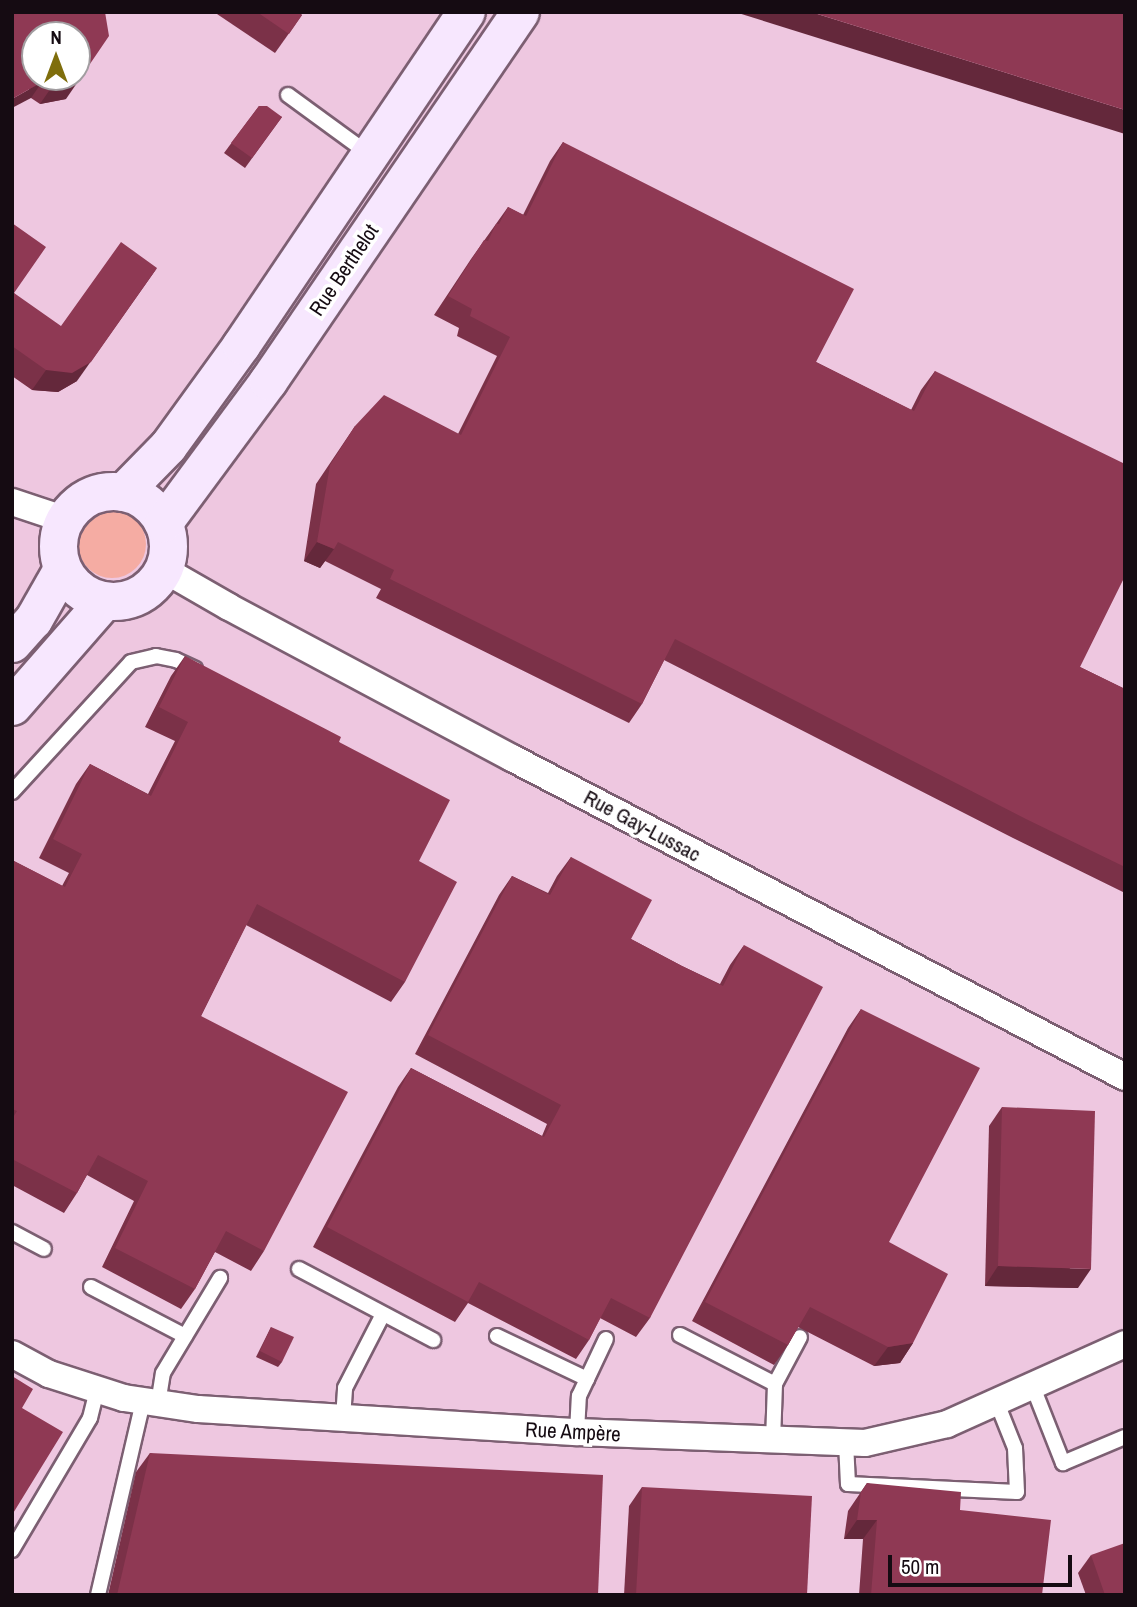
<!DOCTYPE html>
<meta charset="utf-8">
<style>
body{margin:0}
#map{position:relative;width:1137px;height:1607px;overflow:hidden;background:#fad8ee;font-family:"Archivo Narrow",sans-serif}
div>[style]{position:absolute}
.built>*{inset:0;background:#eec7e0}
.green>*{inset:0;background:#f5aca3}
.round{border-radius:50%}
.roads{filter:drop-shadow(2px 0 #7c5f72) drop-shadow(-2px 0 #7c5f72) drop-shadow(0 2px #7c5f72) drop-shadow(0 -2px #7c5f72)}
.lane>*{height:14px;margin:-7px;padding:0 7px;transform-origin:7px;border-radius:7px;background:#fff}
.street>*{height:26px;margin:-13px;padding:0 13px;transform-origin:13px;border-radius:13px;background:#fff}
.secondary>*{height:37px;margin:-18.5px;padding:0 18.5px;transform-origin:18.5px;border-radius:18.5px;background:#f7e7fe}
.secondary>.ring{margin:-18.5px;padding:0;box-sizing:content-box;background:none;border:37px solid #f7e7fe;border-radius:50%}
.wall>*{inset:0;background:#7b3148}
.shaded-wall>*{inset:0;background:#64283b}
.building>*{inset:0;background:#8f3954}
span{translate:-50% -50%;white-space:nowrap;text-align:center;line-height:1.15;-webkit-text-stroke:7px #fff;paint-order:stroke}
.street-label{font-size:21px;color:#150b12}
.frame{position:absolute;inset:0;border:14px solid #150b12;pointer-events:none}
.north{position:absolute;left:21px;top:21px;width:70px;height:70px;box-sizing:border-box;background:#fff;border:2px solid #a19da0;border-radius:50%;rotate:0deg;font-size:19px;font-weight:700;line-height:28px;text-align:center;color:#150b12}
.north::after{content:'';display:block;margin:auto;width:24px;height:32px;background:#7f6e0c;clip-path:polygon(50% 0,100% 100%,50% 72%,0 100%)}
.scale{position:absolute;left:888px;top:1555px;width:184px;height:32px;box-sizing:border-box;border:4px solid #150b12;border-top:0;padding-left:9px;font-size:21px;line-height:24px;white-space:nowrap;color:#150b12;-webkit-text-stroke:5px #fff;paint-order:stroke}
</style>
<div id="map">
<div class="built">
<div style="clip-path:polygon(evenodd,12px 12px,1125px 12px,1125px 1595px,12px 1595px,12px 12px,35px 35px,77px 35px,77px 77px,35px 77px,35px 35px)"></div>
</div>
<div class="green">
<div class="round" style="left:78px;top:510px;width:68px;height:68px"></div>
</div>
<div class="roads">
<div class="lane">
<div style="left:288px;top:95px;width:100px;rotate:36.1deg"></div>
<div style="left:12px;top:792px;width:176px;rotate:-47.5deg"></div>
<div style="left:131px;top:662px;width:26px;rotate:-13deg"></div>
<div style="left:156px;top:656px;width:20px;rotate:11deg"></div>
<div style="left:176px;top:660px;width:21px;rotate:25deg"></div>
<div style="left:12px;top:1232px;width:36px;rotate:28deg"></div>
<div style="left:299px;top:1269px;width:152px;rotate:27.9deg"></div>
<div style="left:91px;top:1287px;width:106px;rotate:27.5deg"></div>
<div style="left:680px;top:1335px;width:107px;rotate:27.3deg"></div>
<div style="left:775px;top:1384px;width:57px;rotate:92deg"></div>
<div style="left:497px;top:1336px;width:100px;rotate:25.5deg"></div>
<div style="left:775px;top:1384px;width:53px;rotate:-62deg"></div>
<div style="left:1033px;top:1387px;width:82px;rotate:68.5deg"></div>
<div style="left:1063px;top:1463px;width:67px;rotate:-22.8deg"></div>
<div style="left:158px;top:1404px;width:31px;rotate:-81deg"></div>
<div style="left:163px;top:1373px;width:111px;rotate:-59deg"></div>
<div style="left:343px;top:1418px;width:30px;rotate:-86deg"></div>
<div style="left:345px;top:1388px;width:83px;rotate:-62.8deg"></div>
<div style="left:577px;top:1432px;width:36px;rotate:-87deg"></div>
<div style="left:579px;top:1396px;width:63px;rotate:-64.7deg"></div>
<div style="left:846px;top:1442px;width:42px;rotate:87.3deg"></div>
<div style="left:848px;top:1484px;width:169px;rotate:2.7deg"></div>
<div style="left:1017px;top:1492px;width:44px;rotate:-92.6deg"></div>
<div style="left:1015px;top:1448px;width:48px;rotate:-111.8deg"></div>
<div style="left:12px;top:1550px;width:153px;rotate:-59.4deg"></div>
<div style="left:90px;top:1418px;width:29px;rotate:-76deg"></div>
<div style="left:98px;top:1595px;width:199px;rotate:-76.9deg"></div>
</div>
<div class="street">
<div style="left:12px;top:502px;width:54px;rotate:18.4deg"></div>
<div style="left:163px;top:569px;width:76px;rotate:29.9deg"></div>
<div style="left:229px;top:607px;width:321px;rotate:28.1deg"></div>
<div style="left:512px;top:758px;width:691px;rotate:27.49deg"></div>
<div style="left:12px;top:1354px;width:42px;rotate:28.4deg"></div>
<div style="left:49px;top:1374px;width:79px;rotate:17.7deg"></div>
<div style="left:124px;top:1398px;width:75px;rotate:8.5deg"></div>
<div style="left:198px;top:1409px;width:380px;rotate:3.5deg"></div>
<div style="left:577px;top:1432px;width:288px;rotate:2.2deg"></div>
<div style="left:865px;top:1443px;width:84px;rotate:-13deg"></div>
<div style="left:947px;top:1424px;width:195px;rotate:-24.2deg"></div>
</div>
<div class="secondary">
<div class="ring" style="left:58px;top:491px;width:73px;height:73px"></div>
<div style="left:123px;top:492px;width:64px;rotate:-45.6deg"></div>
<div style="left:168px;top:446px;width:125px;rotate:-54.1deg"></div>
<div style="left:241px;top:345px;width:402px;rotate:-56deg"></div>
<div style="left:163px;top:523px;width:177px;rotate:-53.5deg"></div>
<div style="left:268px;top:381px;width:447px;rotate:-55.7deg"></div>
<div style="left:12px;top:643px;width:31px;rotate:-48deg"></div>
<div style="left:33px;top:620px;width:59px;rotate:-60.4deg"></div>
<div style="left:12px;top:706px;width:140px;rotate:-48.8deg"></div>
</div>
</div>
<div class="wall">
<div style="clip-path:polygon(12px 12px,66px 99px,40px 104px,31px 98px)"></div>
<div style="clip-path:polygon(214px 12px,298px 12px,302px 15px,275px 53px)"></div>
<div style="clip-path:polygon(259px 106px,282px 117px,245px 168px,224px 153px)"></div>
<div style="clip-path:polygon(563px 142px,816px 362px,911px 410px,921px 390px,935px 371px,1080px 667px,1125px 689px,1125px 893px,1013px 838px,664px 660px,642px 704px,629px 723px,376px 598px,381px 589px,325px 561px,320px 568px,304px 561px,316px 484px,355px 426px,458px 434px,497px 356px,457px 336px,459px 328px,434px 315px,471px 259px,508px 207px,523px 215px,550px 161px)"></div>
<div style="clip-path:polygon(12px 223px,14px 293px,77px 381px,58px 392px,32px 390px,12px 376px)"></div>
<div style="clip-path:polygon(185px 656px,339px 742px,419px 861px,405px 982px,391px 1002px,246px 925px,201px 1016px,264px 1251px,251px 1271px,215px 1252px,195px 1289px,181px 1309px,102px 1267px,134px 1201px,87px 1175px,77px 1193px,64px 1213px,12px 1185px,12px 860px,62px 886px,69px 873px,39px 858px,76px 784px,90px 764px,148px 794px,175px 741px,145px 727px,171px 676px)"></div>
<div style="clip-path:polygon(571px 857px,631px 939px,682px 966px,720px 984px,730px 965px,744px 945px,650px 1318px,636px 1337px,600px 1318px,589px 1340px,576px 1359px,468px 1303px,455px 1322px,313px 1247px,398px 1087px,411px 1068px,542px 1136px,547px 1124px,415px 1054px,499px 895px,512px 876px,548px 893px,557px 876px)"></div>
<div style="clip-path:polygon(861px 1009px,889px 1242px,913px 1343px,900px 1363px,874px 1366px,798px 1327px,788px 1345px,774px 1365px,692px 1321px,848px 1028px)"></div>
<div style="clip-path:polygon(1002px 1107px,1078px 1288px,985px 1286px,989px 1126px)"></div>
<div style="clip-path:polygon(271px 1327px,282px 1362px,278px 1367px,256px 1357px)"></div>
<div style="clip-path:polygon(150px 1453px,598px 1595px,108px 1595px,136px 1472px)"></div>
<div style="clip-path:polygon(867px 1483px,960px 1510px,1042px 1595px,859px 1595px,863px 1539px,844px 1539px,848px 1511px)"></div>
<div style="clip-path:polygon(642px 1487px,807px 1595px,624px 1595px,629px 1506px)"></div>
<div style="clip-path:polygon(1091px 1555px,1125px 1595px,1086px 1595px,1078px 1573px)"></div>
</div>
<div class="shaded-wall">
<div style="clip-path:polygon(735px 12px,811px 12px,1125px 110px,1125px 134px)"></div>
<div style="clip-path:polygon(42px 82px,31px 98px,12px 108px,12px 99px)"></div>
<div style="clip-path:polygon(77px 83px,66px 99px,40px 104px,51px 88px)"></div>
<div style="clip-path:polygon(157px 268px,77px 381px,58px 392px,32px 390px,46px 370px)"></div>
<div style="clip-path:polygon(317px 542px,334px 549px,320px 568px,304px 561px)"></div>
<div style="clip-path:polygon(998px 1266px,1091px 1269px,1078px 1288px,985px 1286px)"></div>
<div style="clip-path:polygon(913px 1343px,900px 1363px,874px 1366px,888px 1347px)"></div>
<div style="clip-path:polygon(857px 1520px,877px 1520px,863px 1539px,844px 1539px)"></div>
</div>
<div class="building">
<div style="clip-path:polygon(evenodd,12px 12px,105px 12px,109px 36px,77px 83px,51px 88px,42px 82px,12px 99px,12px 12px,35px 35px,77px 35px,77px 77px,35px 77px,35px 35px)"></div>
<div style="clip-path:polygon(257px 12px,298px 12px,302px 15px,289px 34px)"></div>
<div style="clip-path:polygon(811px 12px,1125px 12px,1125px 110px)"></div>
<div style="clip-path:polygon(259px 106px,267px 106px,282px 117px,252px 158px,231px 143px)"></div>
<div style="clip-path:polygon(563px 142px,854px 289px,816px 362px,914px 411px,935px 371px,1125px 464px,1125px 576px,1080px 667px,1125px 689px,1125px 867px,1026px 819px,675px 639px,642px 704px,390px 579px,394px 570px,338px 542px,334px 549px,317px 542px,330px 465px,355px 426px,384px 395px,461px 435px,510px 337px,470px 316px,472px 309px,448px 296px,484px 240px,488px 241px,496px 224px,499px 224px,508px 207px,526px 216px)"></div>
<div style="clip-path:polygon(12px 223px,46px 247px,14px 293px,61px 326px,121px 242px,157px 268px,91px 362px,72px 373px,46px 370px,12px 346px)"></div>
<div style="clip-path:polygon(185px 656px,341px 737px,339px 742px,450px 800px,419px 861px,457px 882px,405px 982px,257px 904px,201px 1016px,348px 1092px,264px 1251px,226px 1231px,195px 1289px,115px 1248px,148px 1181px,98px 1155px,77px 1193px,12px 1159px,12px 1119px,17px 1111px,12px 1109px,12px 860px,65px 887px,82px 854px,53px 839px,90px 764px,151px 796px,188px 722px,159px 707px)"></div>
<div style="clip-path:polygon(571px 857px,652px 900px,631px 939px,682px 966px,723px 986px,744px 945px,823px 987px,650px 1318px,611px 1298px,589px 1340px,479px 1282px,468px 1302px,327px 1227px,411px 1068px,544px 1137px,561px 1105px,428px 1035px,512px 876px,550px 895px)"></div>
<div style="clip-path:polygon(861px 1009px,980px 1068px,889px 1242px,948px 1274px,913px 1343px,888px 1347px,810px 1307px,788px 1345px,705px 1302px)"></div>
<div style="clip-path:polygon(1002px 1107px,1095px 1111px,1091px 1269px,998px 1266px)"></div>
<div style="clip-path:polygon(271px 1327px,294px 1337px,282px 1362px,260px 1351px)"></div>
<div style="clip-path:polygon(12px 1376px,33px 1389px,22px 1408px,63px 1432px,12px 1515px)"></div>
<div style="clip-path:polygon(150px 1453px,603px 1475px,598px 1595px,117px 1595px)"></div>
<div style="clip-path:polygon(867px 1483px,961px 1492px,960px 1510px,1051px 1520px,1042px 1595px,871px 1595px,877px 1520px,857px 1520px,861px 1492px)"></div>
<div style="clip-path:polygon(642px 1487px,812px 1496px,807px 1595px,636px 1595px)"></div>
<div style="clip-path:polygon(1125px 1543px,1125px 1595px,1105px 1595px,1091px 1555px)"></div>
</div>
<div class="street-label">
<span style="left:344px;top:270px;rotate:-56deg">Rue Berthelot</span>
<span style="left:642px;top:826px;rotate:28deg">Rue Gay-Lussac</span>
<span style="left:573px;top:1432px;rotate:3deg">Rue Ampère</span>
</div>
<div class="frame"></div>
<div class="north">N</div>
<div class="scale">50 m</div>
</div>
